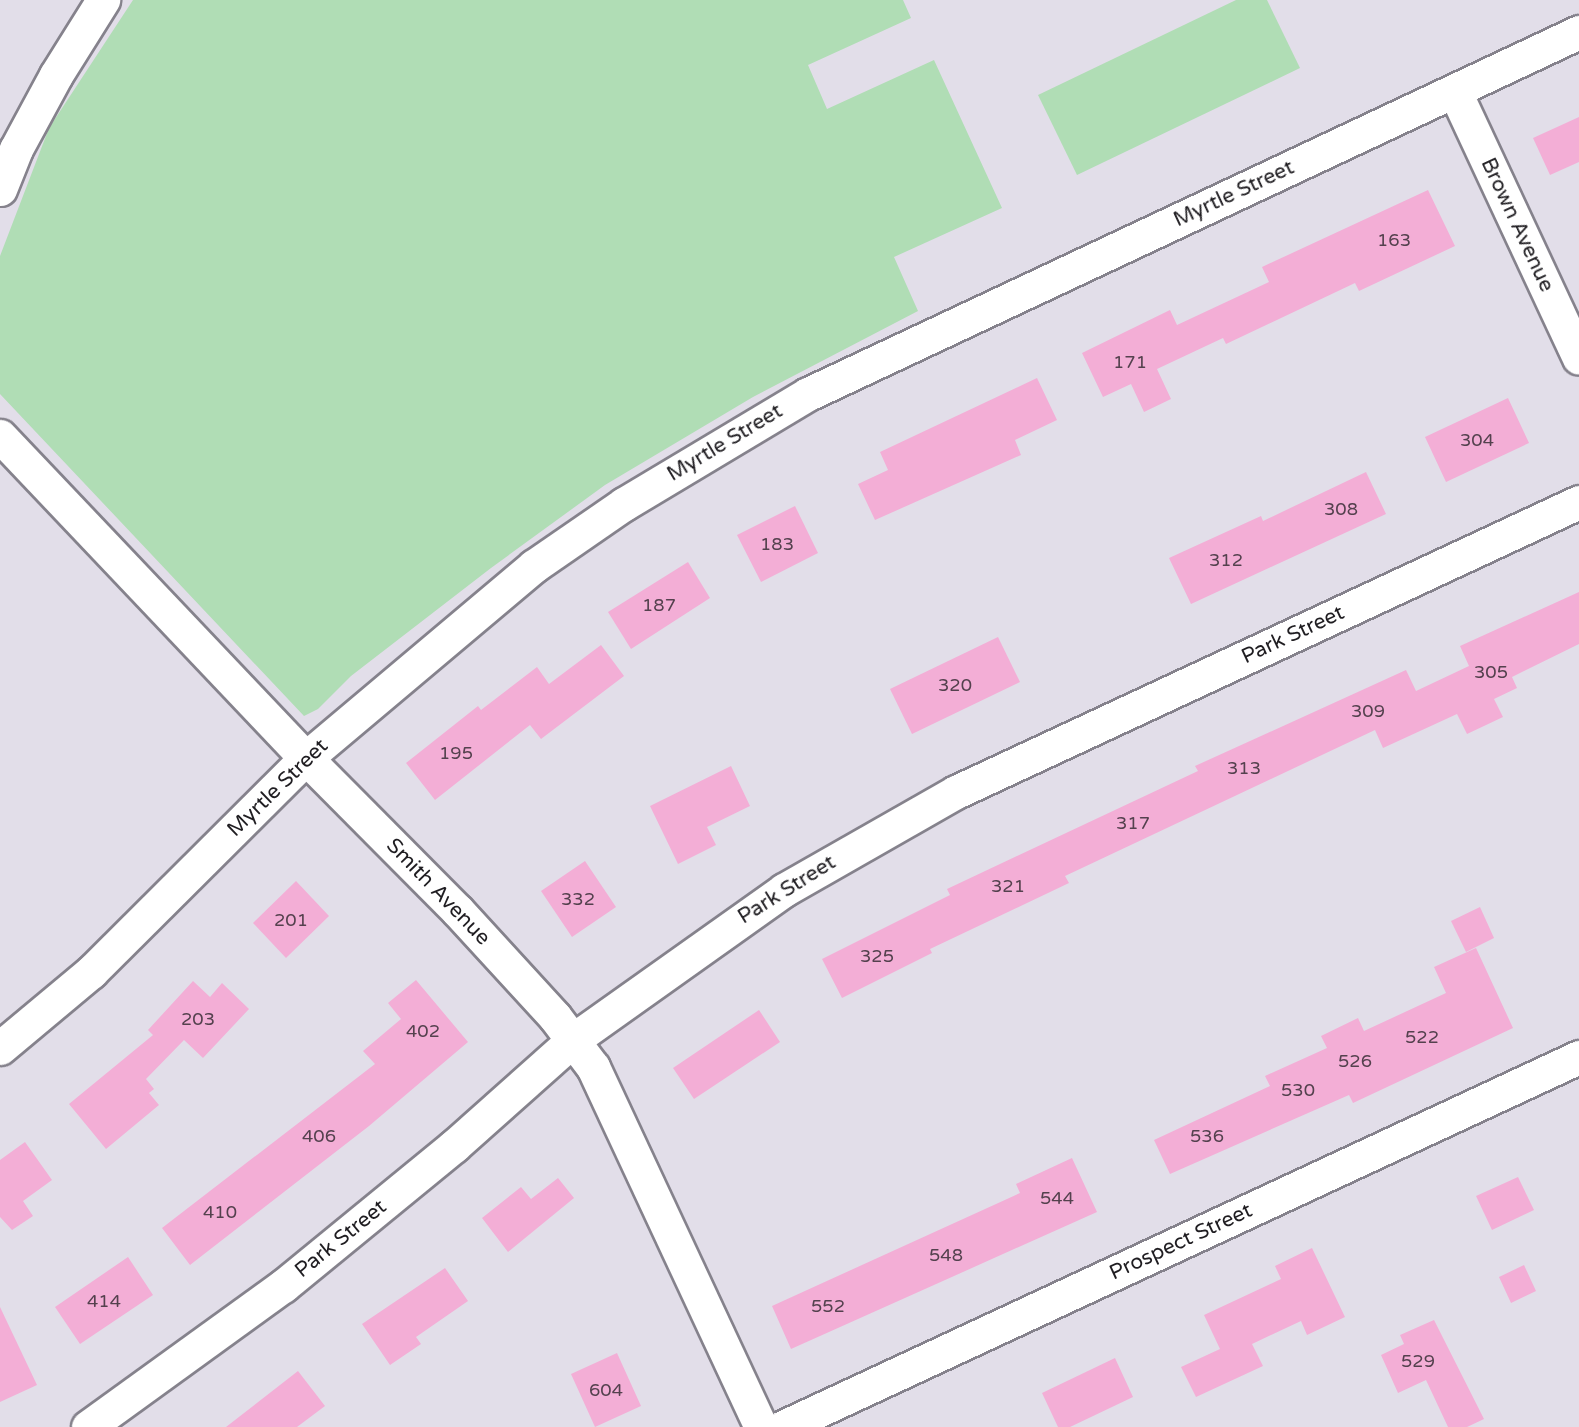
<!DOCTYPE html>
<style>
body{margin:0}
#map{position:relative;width:1579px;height:1427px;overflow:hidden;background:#e2dee9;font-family:"Varela Round",sans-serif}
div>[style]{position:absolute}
.green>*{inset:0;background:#b0ddb5}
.building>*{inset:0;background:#f3aed6}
.roads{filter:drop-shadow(2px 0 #85828c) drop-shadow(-2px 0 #85828c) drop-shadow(0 2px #85828c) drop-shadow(0 -2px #85828c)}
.street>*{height:33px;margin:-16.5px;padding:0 16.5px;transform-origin:16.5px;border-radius:16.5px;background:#fff}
span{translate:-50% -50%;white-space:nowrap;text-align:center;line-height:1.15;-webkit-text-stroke:5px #fff;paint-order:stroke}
.number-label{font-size:18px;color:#54414e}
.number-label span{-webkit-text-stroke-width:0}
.street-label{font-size:21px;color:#1f1d21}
</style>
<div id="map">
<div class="green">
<div style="clip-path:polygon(133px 0,903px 0,911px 18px,808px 65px,827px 109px,934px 60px,1002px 208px,894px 257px,918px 311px,753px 397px,605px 485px,491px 568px,351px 676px,318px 709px,304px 716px,0 394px,0 256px,49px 128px)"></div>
<div style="clip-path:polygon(1236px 0,1267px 0,1300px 68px,1077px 175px,1038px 95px)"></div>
</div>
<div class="building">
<div style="clip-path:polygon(1579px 117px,1579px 162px,1550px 175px,1533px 138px)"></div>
<div style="clip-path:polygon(1428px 190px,1455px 246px,1359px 291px,1355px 283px,1226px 344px,1223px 338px,1157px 369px,1171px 399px,1144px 412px,1131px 384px,1103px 397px,1082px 353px,1170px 310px,1177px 325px,1269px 282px,1262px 267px)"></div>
<div style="clip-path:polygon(1037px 378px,1057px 420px,1015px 440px,1021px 455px,875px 520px,858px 484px,888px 470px,880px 452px)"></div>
<div style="clip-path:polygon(1508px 398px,1529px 443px,1446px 482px,1425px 437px)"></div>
<div style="clip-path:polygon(1366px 472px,1386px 514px,1191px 604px,1169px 558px,1261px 516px,1263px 521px)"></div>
<div style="clip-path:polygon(795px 506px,818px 553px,761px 582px,737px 535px)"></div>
<div style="clip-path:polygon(688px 562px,710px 598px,631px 649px,608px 612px)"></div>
<div style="clip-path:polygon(1579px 592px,1579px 644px,1512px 677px,1517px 688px,1494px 699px,1503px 717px,1467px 734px,1457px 714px,1383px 748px,1375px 730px,1065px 876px,1069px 883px,930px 949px,932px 953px,842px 998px,822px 959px,950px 895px,947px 889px,1198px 771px,1195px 766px,1406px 670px,1416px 691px,1469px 666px,1460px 646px)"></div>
<div style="clip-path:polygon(998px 637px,1020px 682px,912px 734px,890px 689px)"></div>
<div style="clip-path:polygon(601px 645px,624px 676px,541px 739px,530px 725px,435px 800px,406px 763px,478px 706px,481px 710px,537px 667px,549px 684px)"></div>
<div style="clip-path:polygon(731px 766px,750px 806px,707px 827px,716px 845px,678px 864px,650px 806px)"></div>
<div style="clip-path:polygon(585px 861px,616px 907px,572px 937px,541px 891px)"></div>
<div style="clip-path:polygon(296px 881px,329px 916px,286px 958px,253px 923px)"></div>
<div style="clip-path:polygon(1480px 907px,1494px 938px,1466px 952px,1451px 921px)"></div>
<div style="clip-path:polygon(1476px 948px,1513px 1028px,1353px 1103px,1349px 1095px,1170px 1174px,1154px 1140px,1270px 1086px,1265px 1076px,1327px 1048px,1321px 1036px,1358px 1018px,1364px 1031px,1446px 993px,1434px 967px)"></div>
<div style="clip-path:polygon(416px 980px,468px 1042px,369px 1126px,190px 1265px,162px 1228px,375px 1064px,363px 1051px,401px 1019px,388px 1003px)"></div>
<div style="clip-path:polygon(193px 981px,210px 997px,222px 983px,249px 1009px,203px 1058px,184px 1040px,146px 1079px,154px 1089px,149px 1093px,159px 1105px,106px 1149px,69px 1104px,153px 1035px,148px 1030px)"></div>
<div style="clip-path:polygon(759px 1010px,780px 1042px,694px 1099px,673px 1068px)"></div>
<div style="clip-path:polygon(25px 1142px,52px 1180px,23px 1201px,33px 1216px,12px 1230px,0 1217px,0 1160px)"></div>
<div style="clip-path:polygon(1072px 1158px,1097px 1212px,791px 1349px,772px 1306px,1020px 1193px,1016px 1184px)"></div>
<div style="clip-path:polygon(1518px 1177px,1534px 1210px,1492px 1230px,1476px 1196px)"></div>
<div style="clip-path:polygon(558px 1178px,574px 1198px,508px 1252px,482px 1218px,521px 1187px,531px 1199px)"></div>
<div style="clip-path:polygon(1312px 1248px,1345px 1317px,1307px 1335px,1301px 1321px,1252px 1344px,1263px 1366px,1196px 1397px,1181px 1367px,1220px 1349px,1204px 1315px,1281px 1279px,1275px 1266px)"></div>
<div style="clip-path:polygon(128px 1257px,153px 1295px,80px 1344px,55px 1307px)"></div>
<div style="clip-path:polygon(1524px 1265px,1536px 1291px,1511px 1303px,1499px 1277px)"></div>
<div style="clip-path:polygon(445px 1268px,468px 1301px,416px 1337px,421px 1344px,390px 1365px,362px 1324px)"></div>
<div style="clip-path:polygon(0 1307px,37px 1385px,0 1402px)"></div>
<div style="clip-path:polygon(1434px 1320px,1484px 1419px,1467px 1427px,1448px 1427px,1426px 1380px,1398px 1393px,1381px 1355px,1404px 1344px,1400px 1335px)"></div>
<div style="clip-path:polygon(617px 1353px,641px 1406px,595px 1427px,571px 1374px)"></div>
<div style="clip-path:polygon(1115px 1358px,1133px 1397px,1070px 1427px,1058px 1427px,1042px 1393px)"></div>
<div style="clip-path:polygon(298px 1371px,325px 1406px,297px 1427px,226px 1427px)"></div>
</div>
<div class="roads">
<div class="street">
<div style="left:1455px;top:92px;width:293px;rotate:65deg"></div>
<div style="left:0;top:189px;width:43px;rotate:-68.2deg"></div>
<div style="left:16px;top:149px;width:84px;rotate:-61.6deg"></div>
<div style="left:56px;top:75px;width:89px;rotate:-57.9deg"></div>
<div style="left:0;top:436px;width:444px;rotate:46.5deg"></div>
<div style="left:306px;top:758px;width:214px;rotate:45.2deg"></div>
<div style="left:457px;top:910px;width:145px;rotate:47.5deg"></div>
<div style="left:555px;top:1017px;width:63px;rotate:52.8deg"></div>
<div style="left:593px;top:1067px;width:397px;rotate:65deg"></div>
<div style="left:0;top:1048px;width:119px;rotate:-39.9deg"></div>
<div style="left:91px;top:972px;width:303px;rotate:-44.9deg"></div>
<div style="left:306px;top:758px;width:298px;rotate:-40.1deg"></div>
<div style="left:534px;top:566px;width:109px;rotate:-34.6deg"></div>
<div style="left:624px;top:504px;width:214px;rotate:-30.9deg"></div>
<div style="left:808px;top:394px;width:852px;rotate:-25.15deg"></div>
<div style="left:88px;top:1427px;width:241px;rotate:-35.9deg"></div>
<div style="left:283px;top:1286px;width:221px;rotate:-39.3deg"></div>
<div style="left:454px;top:1146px;width:159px;rotate:-41.7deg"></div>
<div style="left:573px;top:1040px;width:259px;rotate:-35.4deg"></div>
<div style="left:784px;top:890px;width:198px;rotate:-29.7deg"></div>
<div style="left:956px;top:792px;width:687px;rotate:-24.96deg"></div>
<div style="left:783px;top:1427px;width:878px;rotate:-24.93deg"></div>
</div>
</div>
<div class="number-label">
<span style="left:1394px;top:240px">163</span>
<span style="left:1130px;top:362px">171</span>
<span style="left:1477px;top:440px">304</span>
<span style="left:1341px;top:509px">308</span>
<span style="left:777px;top:544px">183</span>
<span style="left:1226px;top:560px">312</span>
<span style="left:659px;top:605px">187</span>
<span style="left:1491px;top:672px">305</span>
<span style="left:955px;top:685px">320</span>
<span style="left:1368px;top:711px">309</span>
<span style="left:456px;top:753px">195</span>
<span style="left:1244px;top:768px">313</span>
<span style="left:1133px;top:823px">317</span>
<span style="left:1008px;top:886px">321</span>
<span style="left:578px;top:899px">332</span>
<span style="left:291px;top:920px">201</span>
<span style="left:877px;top:956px">325</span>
<span style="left:198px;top:1019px">203</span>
<span style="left:423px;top:1031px">402</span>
<span style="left:1422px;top:1037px">522</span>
<span style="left:1355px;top:1061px">526</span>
<span style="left:1298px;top:1090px">530</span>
<span style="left:319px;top:1136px">406</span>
<span style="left:1207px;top:1136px">536</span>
<span style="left:1057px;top:1198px">544</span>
<span style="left:220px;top:1212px">410</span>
<span style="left:946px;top:1255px">548</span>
<span style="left:104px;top:1301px">414</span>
<span style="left:828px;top:1306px">552</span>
<span style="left:1418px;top:1361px">529</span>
<span style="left:606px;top:1390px">604</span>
</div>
<div class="street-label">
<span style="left:1234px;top:194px;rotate:-25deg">Myrtle Street</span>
<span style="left:1517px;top:225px;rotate:65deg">Brown Avenue</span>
<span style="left:725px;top:443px;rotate:-31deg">Myrtle Street</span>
<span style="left:1293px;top:635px;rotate:-25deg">Park Street</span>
<span style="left:278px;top:788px;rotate:-44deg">Myrtle Street</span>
<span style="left:787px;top:890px;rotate:-32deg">Park Street</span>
<span style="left:438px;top:892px;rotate:46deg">Smith Avenue</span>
<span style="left:341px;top:1239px;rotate:-39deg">Park Street</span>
<span style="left:1181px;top:1242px;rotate:-25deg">Prospect Street</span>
</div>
</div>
